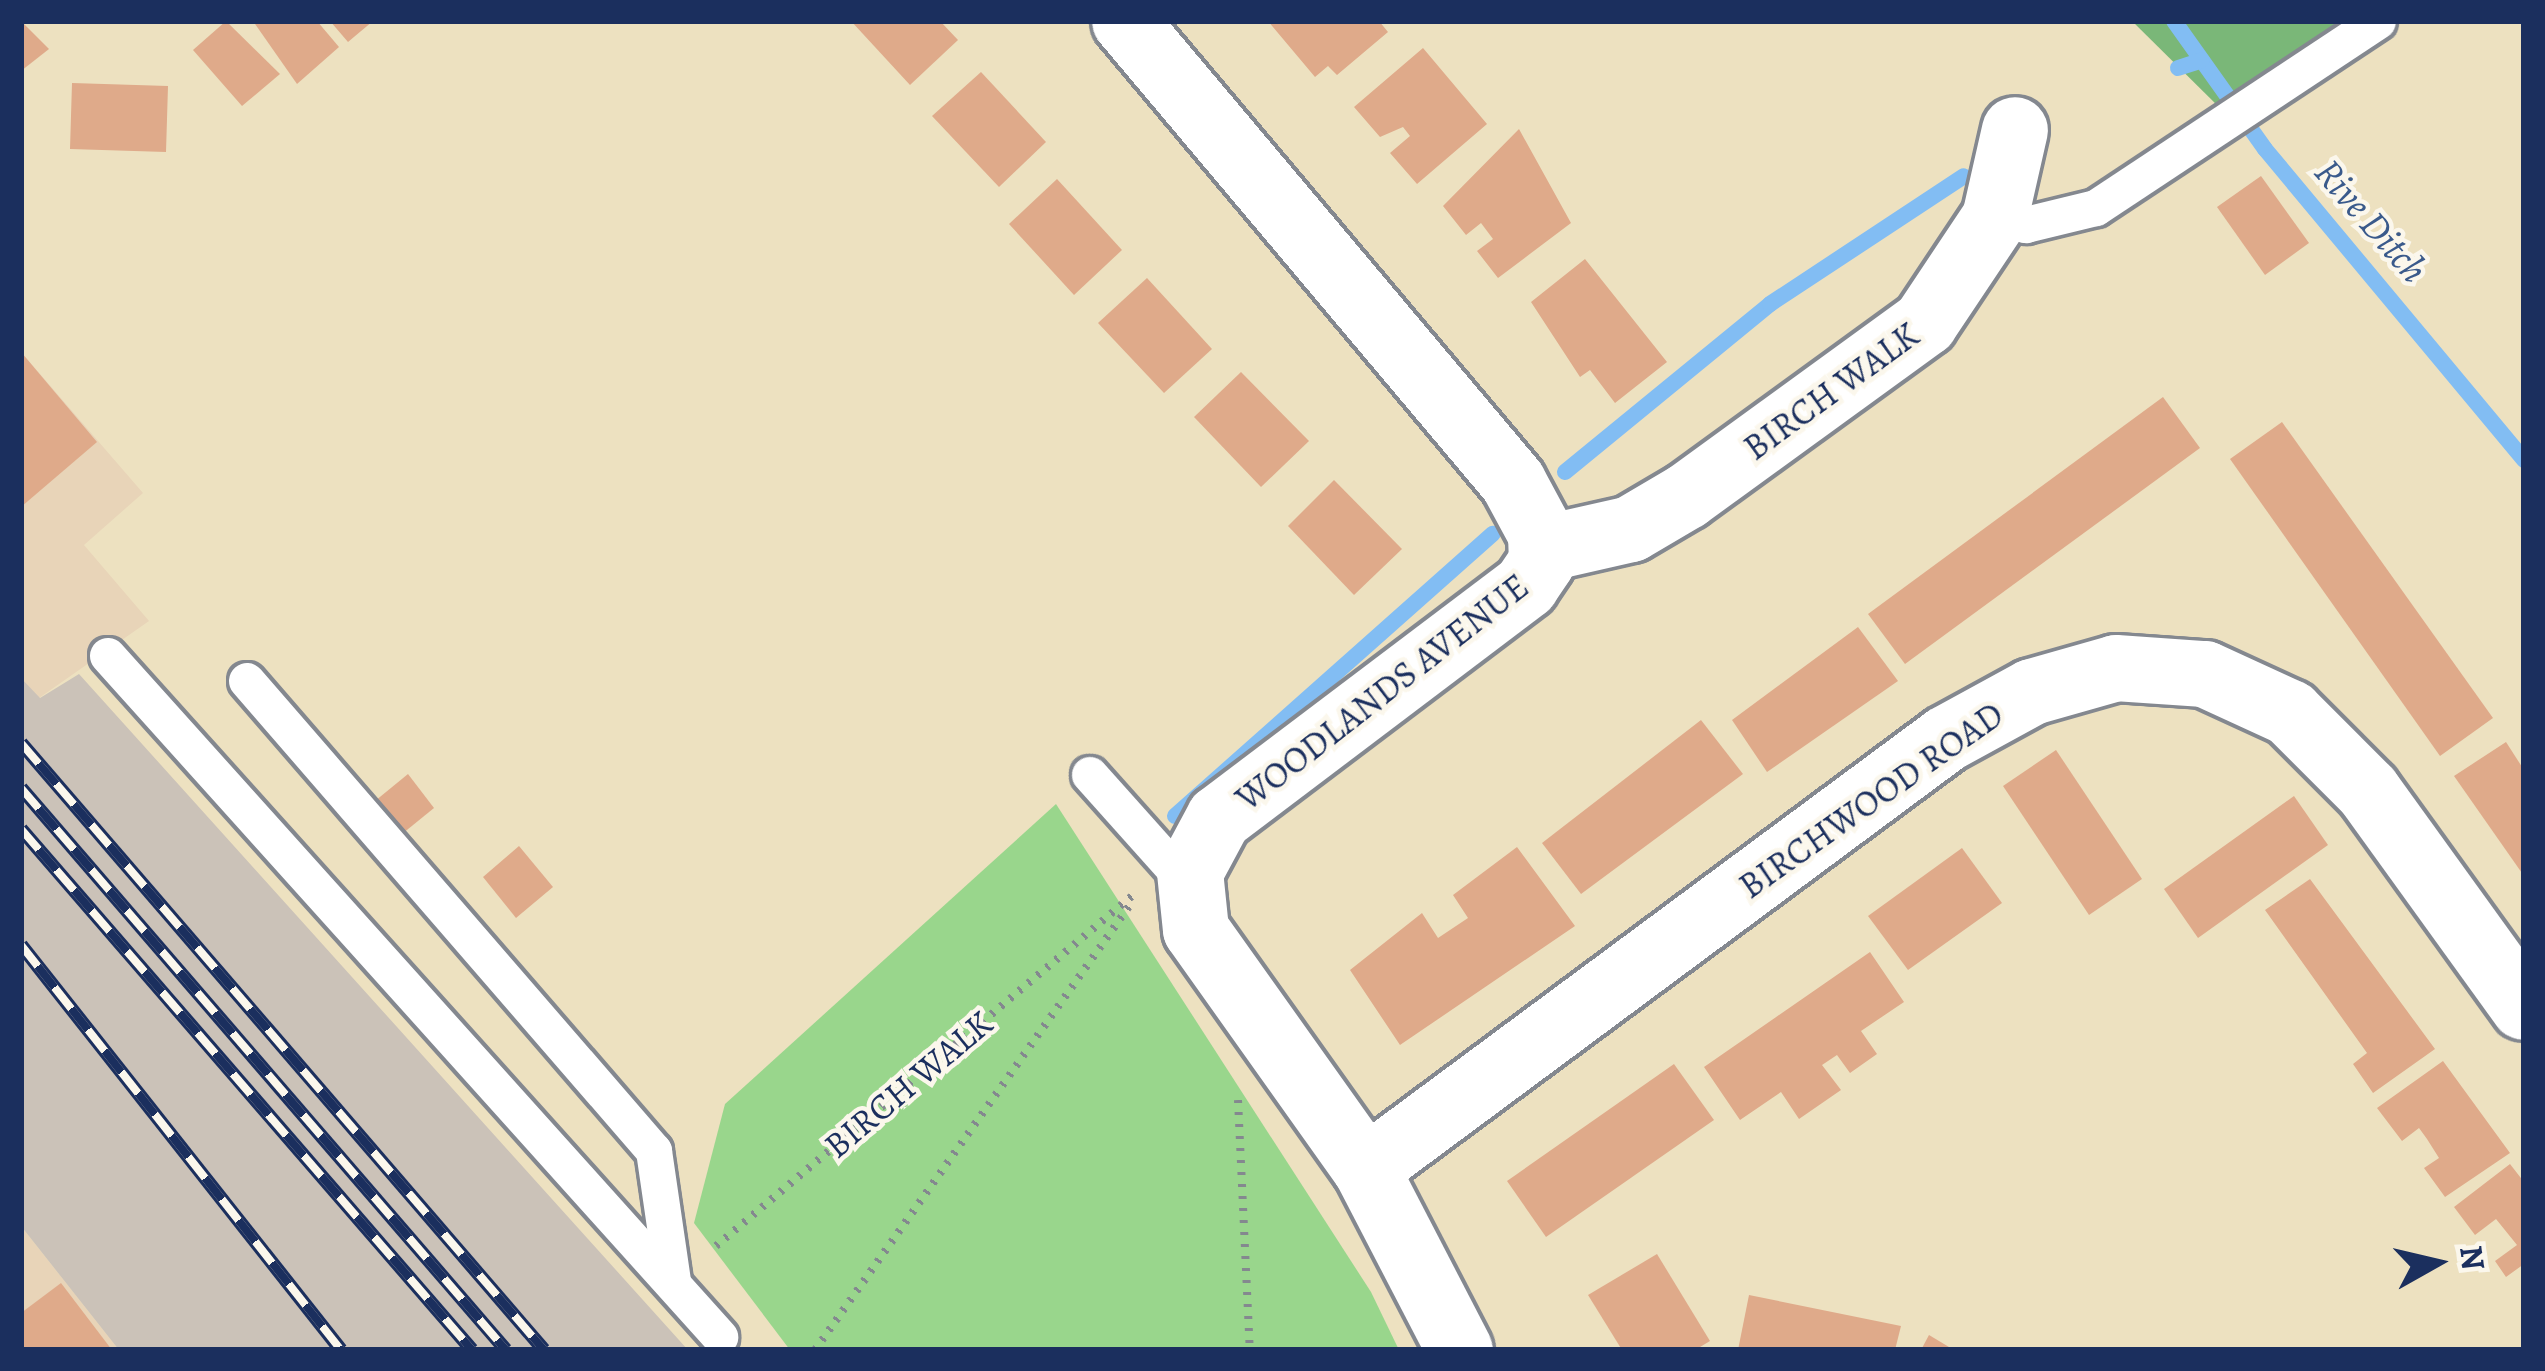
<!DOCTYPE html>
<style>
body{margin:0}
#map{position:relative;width:2545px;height:1371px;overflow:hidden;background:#ede1c0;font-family:Alegreya,serif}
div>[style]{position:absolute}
.built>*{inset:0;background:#e8d4b8}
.industrial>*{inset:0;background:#cbc2b8}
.green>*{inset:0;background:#99d68c}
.forest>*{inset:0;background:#7ab778}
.stream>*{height:16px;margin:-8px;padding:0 8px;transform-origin:8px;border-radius:8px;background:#82bdf3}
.building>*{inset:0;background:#dfaa8a}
.path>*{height:8px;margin-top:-4px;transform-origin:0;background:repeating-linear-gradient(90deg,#84888f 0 3px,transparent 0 12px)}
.roads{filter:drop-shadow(3px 0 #84888f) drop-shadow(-3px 0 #84888f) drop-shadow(0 3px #84888f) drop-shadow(0 -3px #84888f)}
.lane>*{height:36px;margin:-18px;padding:0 18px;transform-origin:18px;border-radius:18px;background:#fff}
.street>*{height:66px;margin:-33px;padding:0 33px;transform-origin:33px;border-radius:33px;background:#fff}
.rail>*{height:14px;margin-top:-7px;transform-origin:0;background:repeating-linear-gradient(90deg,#fbf7ec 0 27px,#1b2f5e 0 54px);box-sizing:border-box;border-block:3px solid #1b2f5e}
span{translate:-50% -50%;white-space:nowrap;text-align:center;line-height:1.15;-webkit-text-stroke:9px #fbf7ec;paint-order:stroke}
.street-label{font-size:36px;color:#1b2f5e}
.water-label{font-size:39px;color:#3a5a8b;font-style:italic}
.frame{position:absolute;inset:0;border:24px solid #1b2f5e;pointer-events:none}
.north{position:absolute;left:2377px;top:1203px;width:120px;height:120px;-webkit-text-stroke:9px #fbf7ec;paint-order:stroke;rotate:82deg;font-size:33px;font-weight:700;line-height:48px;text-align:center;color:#1b2f5e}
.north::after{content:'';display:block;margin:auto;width:42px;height:54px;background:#1b2f5e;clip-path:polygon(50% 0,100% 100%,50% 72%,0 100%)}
</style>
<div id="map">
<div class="built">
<div style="clip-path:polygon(21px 352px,143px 493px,84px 545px,149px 621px,39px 698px,21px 678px)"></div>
<div style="clip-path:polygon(21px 1226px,119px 1350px,21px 1350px)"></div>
</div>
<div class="industrial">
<div style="clip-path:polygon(79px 674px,688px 1350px,119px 1350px,21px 1226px,21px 678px,40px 698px)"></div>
</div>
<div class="green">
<div style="clip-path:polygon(1056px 804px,1371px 1292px,1399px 1350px,790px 1350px,694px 1223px,725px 1104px)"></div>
</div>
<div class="forest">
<div style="clip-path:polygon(2132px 21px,2343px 21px,2224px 112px)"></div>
</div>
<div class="stream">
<div style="left:2174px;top:21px;width:157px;rotate:54.6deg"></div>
<div style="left:2265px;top:149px;width:405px;rotate:50.2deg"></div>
<div style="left:2178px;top:68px;width:25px;rotate:-18deg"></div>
<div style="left:1565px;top:472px;width:265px;rotate:-39.3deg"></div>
<div style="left:1770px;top:304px;width:232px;rotate:-33.4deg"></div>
<div style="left:1175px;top:816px;width:425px;rotate:-41.6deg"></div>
</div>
<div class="building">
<div style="clip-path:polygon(21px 21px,49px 49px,21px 71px)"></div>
<div style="clip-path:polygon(226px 21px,280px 74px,242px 106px,193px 50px)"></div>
<div style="clip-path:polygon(253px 21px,317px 21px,339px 47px,297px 84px)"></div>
<div style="clip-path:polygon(330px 21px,373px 21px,348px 42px)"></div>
<div style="clip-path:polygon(851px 21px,940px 21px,958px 40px,910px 85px)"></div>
<div style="clip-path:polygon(1268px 21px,1379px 21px,1388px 32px,1337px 75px,1328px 66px,1315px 77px)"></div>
<div style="clip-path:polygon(1423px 48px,1487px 124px,1417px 184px,1390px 153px,1410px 136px,1403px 127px,1380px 137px,1354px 107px)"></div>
<div style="clip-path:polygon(981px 72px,1046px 142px,999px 187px,932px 116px)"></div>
<div style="clip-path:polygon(72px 83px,168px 86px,166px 152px,70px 149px)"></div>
<div style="clip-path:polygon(1519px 129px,1571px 223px,1498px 278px,1477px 251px,1493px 239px,1481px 223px,1466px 235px,1443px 206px)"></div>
<div style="clip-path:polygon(2261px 176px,2309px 243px,2265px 275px,2217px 207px)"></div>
<div style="clip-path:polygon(1057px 179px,1122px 250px,1074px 295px,1009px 224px)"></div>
<div style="clip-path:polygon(1585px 259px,1667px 362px,1615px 403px,1590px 370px,1580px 377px,1531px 302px)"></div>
<div style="clip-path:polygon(1147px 278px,1212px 349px,1164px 393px,1098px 323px)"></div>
<div style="clip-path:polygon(21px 352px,97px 442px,21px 507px)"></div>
<div style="clip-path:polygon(1241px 372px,1309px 441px,1261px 487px,1194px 417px)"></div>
<div style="clip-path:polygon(2163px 397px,2200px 448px,1905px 664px,1868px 614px)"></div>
<div style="clip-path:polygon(2282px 422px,2493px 718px,2440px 756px,2230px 459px)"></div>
<div style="clip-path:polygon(1334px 480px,1402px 549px,1354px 595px,1288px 526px)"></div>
<div style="clip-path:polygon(1858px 627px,1898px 681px,1767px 772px,1732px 720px)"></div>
<div style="clip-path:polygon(1701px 720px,1743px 774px,1581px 894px,1542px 843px)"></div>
<div style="clip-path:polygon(2506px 742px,2524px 770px,2524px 876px,2454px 776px)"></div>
<div style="clip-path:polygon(2056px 750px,2142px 879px,2089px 915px,2003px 786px)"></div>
<div style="clip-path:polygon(408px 774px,434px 808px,402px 834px,375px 801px)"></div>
<div style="clip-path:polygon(2294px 796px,2328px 845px,2198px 938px,2164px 889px)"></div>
<div style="clip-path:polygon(519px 846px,553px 887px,516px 918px,483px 877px)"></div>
<div style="clip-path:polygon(1517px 847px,1575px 926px,1400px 1045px,1350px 970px,1422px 913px,1438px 938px,1468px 918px,1453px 895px)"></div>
<div style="clip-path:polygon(1962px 848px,2002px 903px,1908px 970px,1868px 916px)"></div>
<div style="clip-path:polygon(2310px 879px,2435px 1049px,2373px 1093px,2353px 1064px,2367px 1053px,2265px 910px)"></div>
<div style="clip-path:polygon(1870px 952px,1904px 1002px,1861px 1031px,1877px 1054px,1850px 1073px,1837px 1055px,1822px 1065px,1841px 1090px,1799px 1119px,1781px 1092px,1740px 1120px,1704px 1067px)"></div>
<div style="clip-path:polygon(2443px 1061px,2510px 1153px,2445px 1197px,2424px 1168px,2439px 1158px,2427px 1139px,2419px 1128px,2402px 1141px,2377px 1108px)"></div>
<div style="clip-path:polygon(1674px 1064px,1714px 1120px,1546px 1237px,1507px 1181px)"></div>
<div style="clip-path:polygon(2510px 1164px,2524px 1182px,2524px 1264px,2506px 1277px,2495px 1261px,2517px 1245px,2496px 1219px,2475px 1235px,2454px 1207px)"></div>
<div style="clip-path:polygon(1657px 1254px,1710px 1341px,1695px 1350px,1622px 1350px,1588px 1295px)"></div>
<div style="clip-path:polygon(61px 1283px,112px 1350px,21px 1350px,21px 1313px)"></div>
<div style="clip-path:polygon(1749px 1295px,1901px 1326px,1895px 1350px,1738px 1350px)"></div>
<div style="clip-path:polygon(1929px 1335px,1954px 1350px,1921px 1350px)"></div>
</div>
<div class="path">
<div style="left:1238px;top:1100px;width:250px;rotate:87.3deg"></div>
<div style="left:716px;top:1246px;width:544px;rotate:-40.08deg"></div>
<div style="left:815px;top:1350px;width:549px;rotate:-54.72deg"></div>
</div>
<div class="roads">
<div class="lane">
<div style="left:1995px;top:218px;width:32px;rotate:13deg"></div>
<div style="left:2026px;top:225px;width:72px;rotate:-13.7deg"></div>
<div style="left:2096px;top:208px;width:338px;rotate:-33.5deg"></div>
<div style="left:108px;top:656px;width:916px;rotate:48.05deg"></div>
<div style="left:247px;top:681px;width:622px;rotate:49.11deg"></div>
<div style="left:654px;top:1151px;width:132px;rotate:81.7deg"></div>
<div style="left:1090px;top:775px;width:150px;rotate:48.2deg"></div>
</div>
<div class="street">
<div style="left:1125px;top:21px;width:603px;rotate:49.91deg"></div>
<div style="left:1513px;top:482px;width:59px;rotate:61.7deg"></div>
<div style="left:1541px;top:534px;width:28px;rotate:88deg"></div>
<div style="left:1542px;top:562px;width:29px;rotate:124deg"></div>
<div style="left:1526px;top:586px;width:385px;rotate:142.9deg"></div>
<div style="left:1219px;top:818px;width:61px;rotate:118.2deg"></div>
<div style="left:1190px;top:872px;width:58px;rotate:84.1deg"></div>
<div style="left:1196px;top:930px;width:293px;rotate:54.6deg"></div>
<div style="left:1366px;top:1169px;width:204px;rotate:62.6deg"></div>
<div style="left:1543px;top:549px;width:90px;rotate:-12.8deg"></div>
<div style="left:1631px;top:529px;width:65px;rotate:-30.5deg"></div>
<div style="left:1687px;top:496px;width:294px;rotate:-36deg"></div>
<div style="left:1925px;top:323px;width:126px;rotate:-56.3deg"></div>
<div style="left:1995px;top:218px;width:90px;rotate:-77.2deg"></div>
<div style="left:1366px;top:1169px;width:722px;rotate:-36.55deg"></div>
<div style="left:1946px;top:739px;width:98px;rotate:-28.7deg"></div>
<div style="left:2032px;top:692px;width:87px;rotate:-15.9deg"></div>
<div style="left:2116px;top:668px;width:89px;rotate:3.9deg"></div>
<div style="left:2205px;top:674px;width:94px;rotate:24.6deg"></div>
<div style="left:2290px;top:713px;width:110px;rotate:45deg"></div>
<div style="left:2368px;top:791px;width:266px;rotate:54.2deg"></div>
</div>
</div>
<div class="rail">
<div style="left:21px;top:743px;width:801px;rotate:49.25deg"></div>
<div style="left:21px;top:788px;width:742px;rotate:49.21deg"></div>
<div style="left:21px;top:829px;width:689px;rotate:49.12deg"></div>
<div style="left:21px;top:945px;width:516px;rotate:51.69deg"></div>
</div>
<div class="street-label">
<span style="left:1831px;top:391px;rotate:-36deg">BIRCH WALK</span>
<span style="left:1382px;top:692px;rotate:-38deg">WOODLANDS AVENUE</span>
<span style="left:1871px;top:800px;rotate:-35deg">BIRCHWOOD ROAD</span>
<span style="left:908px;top:1084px;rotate:-40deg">BIRCH WALK</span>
</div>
<div class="water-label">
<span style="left:2371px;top:221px;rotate:49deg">Rive Ditch</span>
</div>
<div class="frame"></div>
<div class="north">N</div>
</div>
